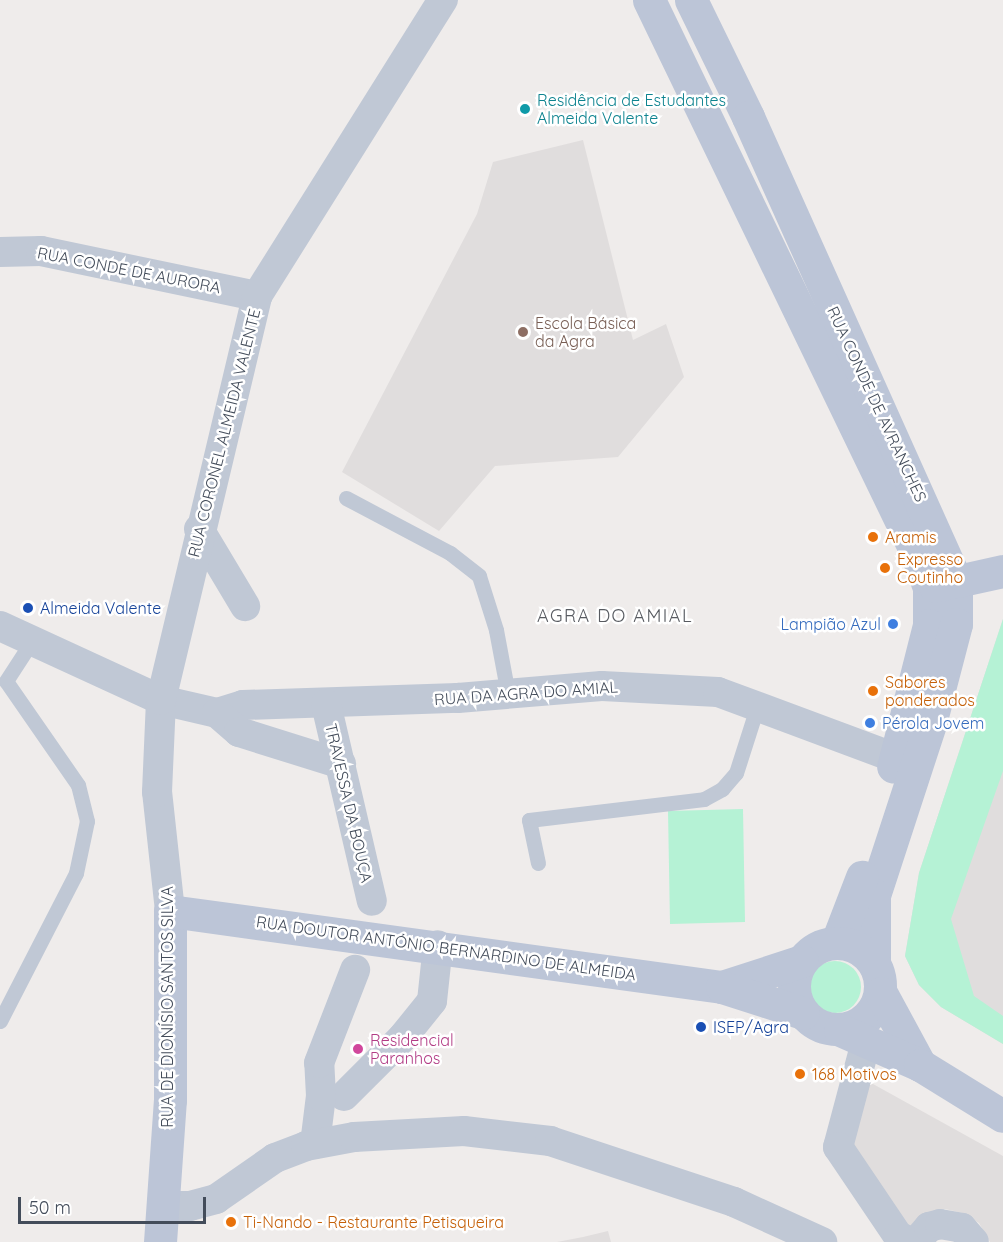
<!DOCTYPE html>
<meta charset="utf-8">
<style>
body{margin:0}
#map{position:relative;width:1003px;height:1242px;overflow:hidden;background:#efeceb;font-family:Quicksand,sans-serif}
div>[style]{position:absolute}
.education>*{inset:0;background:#e0dddd}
.green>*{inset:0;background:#b5f2d5}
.round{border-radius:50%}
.lane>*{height:15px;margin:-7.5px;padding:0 7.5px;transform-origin:7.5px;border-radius:7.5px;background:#c0c8d5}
.street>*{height:30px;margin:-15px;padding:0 15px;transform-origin:15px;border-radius:15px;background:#c0c8d5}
.secondary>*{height:33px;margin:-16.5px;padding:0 16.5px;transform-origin:16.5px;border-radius:16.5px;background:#bcc5d7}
.secondary>.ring{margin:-16.5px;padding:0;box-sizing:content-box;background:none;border:33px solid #bcc5d7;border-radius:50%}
.dots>*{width:16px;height:16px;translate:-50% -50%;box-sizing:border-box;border:3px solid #fff;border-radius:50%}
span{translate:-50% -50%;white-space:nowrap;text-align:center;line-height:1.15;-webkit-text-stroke:5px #fff;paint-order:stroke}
.culture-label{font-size:16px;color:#0d838f}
.left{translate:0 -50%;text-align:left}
.street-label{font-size:16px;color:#434c5a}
.education-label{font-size:16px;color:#785e54}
.food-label{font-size:16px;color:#c56008}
.transit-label{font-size:16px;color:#164399}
.shop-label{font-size:16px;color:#366cbe}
.right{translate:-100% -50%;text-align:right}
.hotel-label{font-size:16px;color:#b23c85}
.neighbourhood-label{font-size:18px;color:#585b61;letter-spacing:1.5px}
.scale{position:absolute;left:18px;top:1197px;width:188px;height:27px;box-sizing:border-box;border:3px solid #434c5a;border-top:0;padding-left:8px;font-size:18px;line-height:21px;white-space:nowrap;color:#434c5a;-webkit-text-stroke:4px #fff;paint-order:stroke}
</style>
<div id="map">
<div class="education">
<div style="clip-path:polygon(583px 140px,633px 340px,666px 324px,684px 377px,618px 457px,495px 466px,439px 531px,342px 472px,477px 214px,493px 162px)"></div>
<div style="clip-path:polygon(1003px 619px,1003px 1044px,941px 1007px,919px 985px,905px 956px,919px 873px)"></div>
<div style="clip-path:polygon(864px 1079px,1003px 1156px,1003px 1242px,990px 1242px,979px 1223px,963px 1213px,945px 1209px,927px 1213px,907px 1230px,850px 1147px)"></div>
<div style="clip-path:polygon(608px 1231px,611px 1242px,557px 1242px,583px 1237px)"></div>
</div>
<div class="green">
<div style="clip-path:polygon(1003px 619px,1003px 771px,951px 919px,974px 996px,1003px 1016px,1003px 1044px,941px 1007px,919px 985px,905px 956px,919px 873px)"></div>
<div style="clip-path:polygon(743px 809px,745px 922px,670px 924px,668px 811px)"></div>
<div class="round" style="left:809px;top:961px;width:52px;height:52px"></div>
</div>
<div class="lane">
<div style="left:346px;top:498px;width:118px;rotate:27.9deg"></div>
<div style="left:450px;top:553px;width:37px;rotate:38deg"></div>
<div style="left:479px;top:576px;width:57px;rotate:72.5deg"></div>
<div style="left:496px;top:630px;width:65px;rotate:79.4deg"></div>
<div style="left:538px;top:863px;width:44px;rotate:-101.8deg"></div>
<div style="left:529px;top:820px;width:176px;rotate:-6.8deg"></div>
<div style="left:704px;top:799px;width:21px;rotate:-29deg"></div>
<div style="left:722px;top:789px;width:21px;rotate:-49deg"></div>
<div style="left:736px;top:773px;width:72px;rotate:-72.3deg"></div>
<div style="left:0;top:1021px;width:166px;rotate:-62.8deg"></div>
<div style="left:76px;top:873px;width:53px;rotate:-78.1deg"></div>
<div style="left:87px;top:821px;width:37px;rotate:-104deg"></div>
<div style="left:78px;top:785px;width:126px;rotate:-124.7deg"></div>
<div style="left:6px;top:681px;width:48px;rotate:-57deg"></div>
</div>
<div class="street">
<div style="left:0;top:252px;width:41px;rotate:-1.4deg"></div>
<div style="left:41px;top:251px;width:221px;rotate:11.8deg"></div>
<div style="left:199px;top:529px;width:90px;rotate:59.1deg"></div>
<div style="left:0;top:626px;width:177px;rotate:24.7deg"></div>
<div style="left:161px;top:700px;width:57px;rotate:13.1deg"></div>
<div style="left:217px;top:713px;width:27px;rotate:-17deg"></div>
<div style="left:243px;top:705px;width:215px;rotate:-1.9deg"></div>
<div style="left:458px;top:698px;width:144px;rotate:-4.8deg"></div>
<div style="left:602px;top:686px;width:116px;rotate:3deg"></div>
<div style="left:718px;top:692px;width:212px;rotate:20.4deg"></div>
<div style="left:326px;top:704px;width:202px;rotate:76.9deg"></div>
<div style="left:217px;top:713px;width:29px;rotate:41deg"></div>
<div style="left:239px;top:732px;width:107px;rotate:17.4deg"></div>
<div style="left:170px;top:911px;width:120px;rotate:-96.2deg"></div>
<div style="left:157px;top:792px;width:92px;rotate:-87.5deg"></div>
<div style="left:161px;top:700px;width:415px;rotate:-76.6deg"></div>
<div style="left:257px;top:296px;width:350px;rotate:-57.9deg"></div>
<div style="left:866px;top:1042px;width:109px;rotate:104.9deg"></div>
<div style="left:838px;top:1147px;width:107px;rotate:56deg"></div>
<div style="left:898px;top:1236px;width:14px;rotate:25deg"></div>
<div style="left:344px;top:1096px;width:83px;rotate:-45deg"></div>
<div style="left:403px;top:1037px;width:46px;rotate:-51.1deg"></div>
<div style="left:432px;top:1001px;width:56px;rotate:-83.9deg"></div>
<div style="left:315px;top:1144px;width:48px;rotate:-82.9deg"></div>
<div style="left:321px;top:1096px;width:33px;rotate:-93deg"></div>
<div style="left:319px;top:1063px;width:100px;rotate:-68.8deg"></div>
<div style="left:164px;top:1206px;width:26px"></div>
<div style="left:190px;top:1206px;width:27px;rotate:-15deg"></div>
<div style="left:216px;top:1199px;width:72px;rotate:-34.8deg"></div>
<div style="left:275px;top:1158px;width:33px;rotate:-21deg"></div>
<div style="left:306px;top:1146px;width:49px;rotate:-10.6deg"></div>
<div style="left:354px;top:1137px;width:110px;rotate:-3.1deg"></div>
<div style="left:464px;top:1131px;width:87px;rotate:6.6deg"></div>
<div style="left:550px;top:1141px;width:194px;rotate:18.3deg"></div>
<div style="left:734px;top:1202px;width:97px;rotate:24.4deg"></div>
<div style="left:916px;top:1242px;width:20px;rotate:-49deg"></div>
<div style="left:929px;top:1227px;width:11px;rotate:-15deg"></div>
<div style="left:940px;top:1224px;width:22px;rotate:10deg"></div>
<div style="left:962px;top:1228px;width:18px;rotate:49deg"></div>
</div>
<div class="secondary">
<div style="left:649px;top:0;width:613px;rotate:64.19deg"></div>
<div style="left:916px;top:552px;width:38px;rotate:70deg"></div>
<div style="left:929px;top:588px;width:37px;rotate:90deg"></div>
<div style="left:929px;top:625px;width:146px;rotate:104.2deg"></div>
<div style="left:691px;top:0;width:130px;rotate:64deg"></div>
<div style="left:748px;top:117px;width:508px;rotate:65.85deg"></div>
<div style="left:956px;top:581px;width:43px;rotate:90deg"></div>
<div style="left:956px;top:624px;width:103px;rotate:104.6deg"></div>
<div style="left:930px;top:724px;width:180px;rotate:108.1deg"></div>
<div style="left:874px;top:895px;width:68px;rotate:90deg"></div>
<div style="left:935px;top:586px;width:70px;rotate:-12.4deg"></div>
<div style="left:837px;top:942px;width:70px;rotate:-69deg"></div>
<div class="ring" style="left:794px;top:943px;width:53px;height:53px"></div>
<div style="left:722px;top:987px;width:84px;rotate:-18deg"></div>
<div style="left:881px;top:993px;width:82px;rotate:61.6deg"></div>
<div style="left:840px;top:1030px;width:87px;rotate:23.6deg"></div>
<div style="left:920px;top:1065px;width:97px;rotate:31.6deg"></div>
<div style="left:160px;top:1242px;width:142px;rotate:-86deg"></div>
<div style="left:170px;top:1100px;width:189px;rotate:-90deg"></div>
<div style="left:170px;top:911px;width:557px;rotate:7.84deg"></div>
<div style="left:722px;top:987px;width:85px;rotate:17.8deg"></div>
</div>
<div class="dots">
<div style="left:525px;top:109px;background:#0f9aa8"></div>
<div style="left:523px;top:332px;background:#8d6e63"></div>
<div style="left:873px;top:537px;background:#e8710a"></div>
<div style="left:885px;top:568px;background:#e8710a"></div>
<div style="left:28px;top:608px;background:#1a4fb4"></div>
<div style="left:893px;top:624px;background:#3f7fe0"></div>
<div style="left:873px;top:691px;background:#e8710a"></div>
<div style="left:870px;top:723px;background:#3f7fe0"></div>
<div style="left:701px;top:1027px;background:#1a4fb4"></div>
<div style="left:358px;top:1049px;background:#d1479c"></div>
<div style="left:800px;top:1074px;background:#e8710a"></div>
<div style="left:231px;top:1222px;background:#e8710a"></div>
</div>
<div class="culture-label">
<span class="left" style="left:537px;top:109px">Residência de Estudantes<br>Almeida Valente</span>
</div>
<div class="street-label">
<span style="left:129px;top:270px;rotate:11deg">RUA CONDE DE AURORA</span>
<span style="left:877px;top:404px;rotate:65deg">RUA CONDE DE AVRANCHES</span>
<span style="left:224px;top:433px;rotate:-76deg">RUA CORONEL ALMEIDA VALENTE</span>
<span style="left:526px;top:693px;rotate:-4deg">RUA DA AGRA DO AMIAL</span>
<span style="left:349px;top:803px;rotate:77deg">TRAVESSA DA BOUÇA</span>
<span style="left:446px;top:948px;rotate:8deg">RUA DOUTOR ANTÓNIO BERNARDINO DE ALMEIDA</span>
<span style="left:167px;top:1007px;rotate:-90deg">RUA DE DIONÍSIO SANTOS SILVA</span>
</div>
<div class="education-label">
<span class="left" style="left:535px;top:332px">Escola Básica<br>da Agra</span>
</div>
<div class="food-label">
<span class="left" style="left:885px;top:537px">Aramis</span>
<span class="left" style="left:897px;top:568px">Expresso<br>Coutinho</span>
<span class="left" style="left:885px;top:691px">Sabores<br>ponderados</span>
<span class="left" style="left:812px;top:1074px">168 Motivos</span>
<span class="left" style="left:243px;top:1222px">Ti-Nando - Restaurante Petisqueira</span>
</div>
<div class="transit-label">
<span class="left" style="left:40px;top:608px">Almeida Valente</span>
<span class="left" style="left:713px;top:1027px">ISEP/Agra</span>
</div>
<div class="shop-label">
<span class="right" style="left:881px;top:624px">Lampião Azul</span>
<span class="left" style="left:882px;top:723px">Pérola Jovem</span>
</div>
<div class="hotel-label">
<span class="left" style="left:370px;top:1049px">Residencial<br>Paranhos</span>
</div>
<div class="neighbourhood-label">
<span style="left:615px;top:616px">AGRA DO AMIAL</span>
</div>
<div class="scale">50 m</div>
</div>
